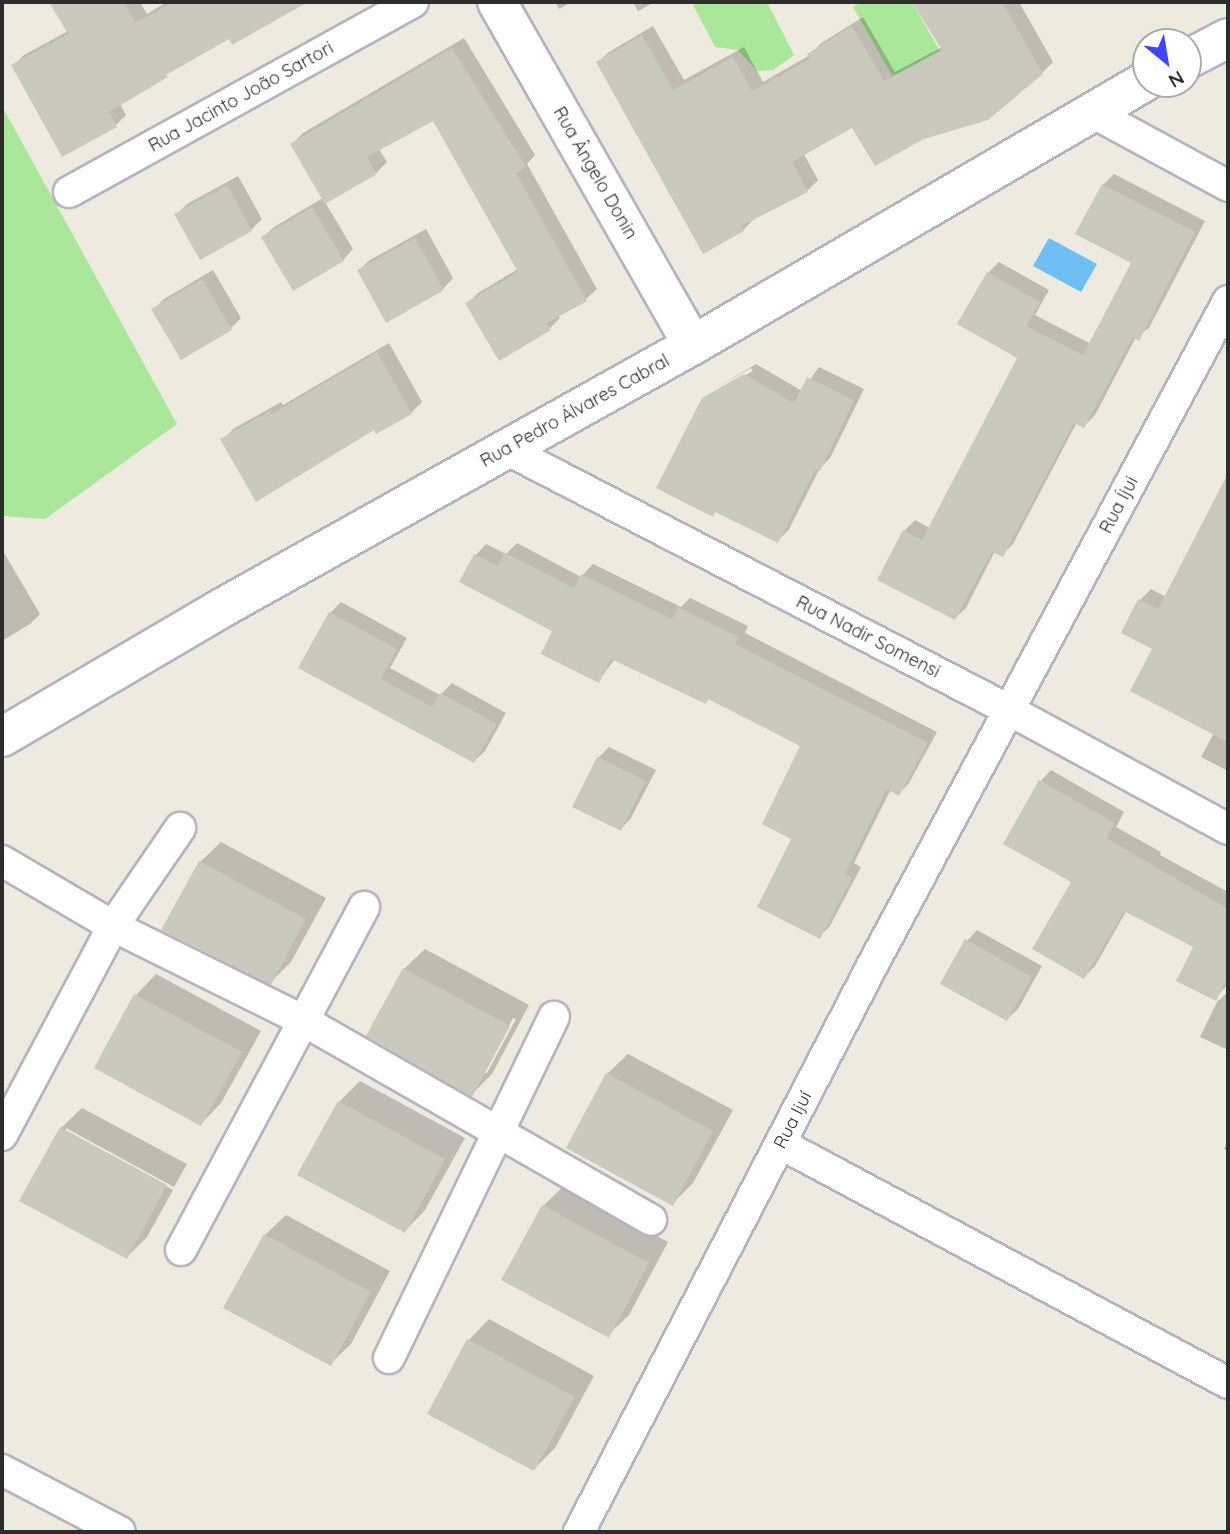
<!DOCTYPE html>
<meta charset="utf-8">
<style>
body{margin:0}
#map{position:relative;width:1230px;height:1534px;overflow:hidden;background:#efeadf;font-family:Quicksand,sans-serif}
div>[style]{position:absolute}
.green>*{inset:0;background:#aae79a}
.water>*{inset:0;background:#6fbff5}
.shadow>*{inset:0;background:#0003}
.building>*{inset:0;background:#cbc8bd}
.roads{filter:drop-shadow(2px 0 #b3b3c1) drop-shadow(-2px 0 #b3b3c1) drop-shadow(0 2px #b3b3c1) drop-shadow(0 -2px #b3b3c1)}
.street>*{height:30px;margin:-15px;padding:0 15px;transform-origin:15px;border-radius:15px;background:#fff}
.secondary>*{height:38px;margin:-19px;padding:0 19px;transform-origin:19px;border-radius:19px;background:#fff}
span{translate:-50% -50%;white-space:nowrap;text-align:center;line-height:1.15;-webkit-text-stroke:5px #fff;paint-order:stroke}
.street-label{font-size:18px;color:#2d2d2d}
.frame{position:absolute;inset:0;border:4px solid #2d2d2d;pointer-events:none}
.north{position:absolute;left:1132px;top:28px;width:70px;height:70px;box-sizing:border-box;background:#fff;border:2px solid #ababab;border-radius:50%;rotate:150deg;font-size:19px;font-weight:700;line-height:28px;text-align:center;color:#2d2d2d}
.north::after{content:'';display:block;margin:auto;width:24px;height:32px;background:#3c46ff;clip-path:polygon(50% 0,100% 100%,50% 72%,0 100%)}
</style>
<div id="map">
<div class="green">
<div style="clip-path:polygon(700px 2px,767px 2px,794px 55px,773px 70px,757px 71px,738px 50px,715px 47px,693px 5px)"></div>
<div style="clip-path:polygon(861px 2px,912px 2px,940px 51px,893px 77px,853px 7px)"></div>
<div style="clip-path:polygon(2px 106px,177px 424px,45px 519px,2px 516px)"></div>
</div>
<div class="water">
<div style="clip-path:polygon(1049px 238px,1097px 264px,1081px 292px,1033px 266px)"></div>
</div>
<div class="shadow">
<div style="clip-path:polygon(51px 2px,140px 2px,147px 14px,167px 2px,295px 3px,173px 69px,120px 104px,126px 115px,116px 125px,13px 66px,24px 55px,68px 31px)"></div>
<div style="clip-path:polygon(555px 2px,572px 2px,559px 9px)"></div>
<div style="clip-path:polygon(633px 2px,655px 2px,638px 11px)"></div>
<div style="clip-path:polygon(914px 2px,1019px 2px,1053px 62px,1042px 73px,853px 125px,804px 154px,818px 180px,807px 191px,754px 219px,743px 230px,598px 62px,609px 52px,653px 26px,684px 80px,744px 47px,763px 82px,810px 55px,820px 44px,863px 17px,895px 72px,942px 47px)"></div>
<div style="clip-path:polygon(464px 38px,535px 155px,527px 164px,597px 289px,586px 299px,558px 315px,560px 318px,550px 328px,467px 304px,478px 293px,518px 269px,433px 118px,379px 149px,387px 162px,376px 173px,325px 202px,353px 249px,343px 260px,263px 237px,274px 227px,323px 198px,292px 144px,303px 133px)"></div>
<div style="clip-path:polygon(1114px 174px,1205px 221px,1149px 328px,1136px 337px,1095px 415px,1084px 426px,1077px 422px,1013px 544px,1002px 555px,995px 551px,966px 608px,955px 618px,904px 531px,915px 520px,930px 528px,1019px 357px,988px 273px,999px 262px,1049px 290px,1035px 315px,1091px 344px,1134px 263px,1103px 185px)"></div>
<div style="clip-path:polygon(238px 176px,262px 219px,251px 230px,177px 214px,187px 204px)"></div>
<div style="clip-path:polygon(426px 229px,453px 278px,443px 289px,359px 270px,370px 260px)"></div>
<div style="clip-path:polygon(213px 270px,241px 318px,231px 328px,153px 310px,164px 299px)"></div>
<div style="clip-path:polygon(389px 343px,422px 402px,411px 413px,377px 432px,375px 428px,223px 440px,233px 429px,281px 402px,283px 405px)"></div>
<div style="clip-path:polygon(756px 364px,802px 391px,819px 367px,864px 389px,830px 458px,820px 468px,788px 531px,777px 541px,708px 397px,753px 371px,751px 368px,713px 390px)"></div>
<div style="clip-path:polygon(1228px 476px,1228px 771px,1201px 757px,1214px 733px,1154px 649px,1123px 632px,1140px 600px,1151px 589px,1166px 597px)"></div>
<div style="clip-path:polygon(517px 543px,581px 577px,593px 564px,681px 607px,690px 598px,748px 626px,745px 633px,937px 732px,909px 783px,899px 794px,891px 789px,854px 863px,861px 867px,830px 926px,820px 936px,793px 838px,802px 746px,710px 698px,705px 702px,615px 659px,599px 680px,555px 630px,461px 581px,476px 555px,486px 544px,506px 554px)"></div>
<div style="clip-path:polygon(3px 551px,40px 614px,30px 624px,2px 641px)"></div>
<div style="clip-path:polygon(341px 602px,407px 638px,390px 668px,440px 695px,452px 683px,506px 713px,485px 751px,474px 761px,300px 667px,330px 613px)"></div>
<div style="clip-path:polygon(609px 747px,656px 770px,631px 818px,621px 829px,598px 758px)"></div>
<div style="clip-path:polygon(1051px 770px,1124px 812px,1116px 827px,1161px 852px,1160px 855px,1228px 892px,1228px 984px,1215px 999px,1196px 946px,1127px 910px,1095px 966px,1084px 977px,1073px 882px,1005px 843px,1041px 781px)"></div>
<div style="clip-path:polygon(221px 842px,326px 898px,291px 962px,270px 983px,200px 862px)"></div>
<div style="clip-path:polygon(977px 930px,1042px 966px,1018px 1009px,1007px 1019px,967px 941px)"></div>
<div style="clip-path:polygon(evenodd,425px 949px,529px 1005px,492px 1074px,471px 1095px,404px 969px,425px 949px,513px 1018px,516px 1019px,487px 1073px,483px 1073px,513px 1018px)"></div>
<div style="clip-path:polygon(156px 974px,261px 1031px,221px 1103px,201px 1124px,96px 1067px,136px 995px)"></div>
<div style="clip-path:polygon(1228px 992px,1228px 1050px,1200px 1037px,1217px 1002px)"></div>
<div style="clip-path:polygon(628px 1054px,733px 1110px,693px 1183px,673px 1203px,607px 1074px)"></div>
<div style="clip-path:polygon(360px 1081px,465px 1138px,425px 1210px,405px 1231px,300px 1174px,339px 1102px)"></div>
<div style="clip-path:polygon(82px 1108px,187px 1164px,174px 1187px,66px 1128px,66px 1132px,173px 1190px,147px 1237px,127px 1257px,61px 1128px)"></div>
<div style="clip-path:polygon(1228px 1139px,1228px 1151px,1224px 1149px)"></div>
<div style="clip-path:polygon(564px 1186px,668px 1242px,629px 1315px,608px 1335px,543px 1206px)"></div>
<div style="clip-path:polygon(286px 1215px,390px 1271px,351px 1344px,330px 1364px,265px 1235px)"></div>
<div style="clip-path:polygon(489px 1319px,594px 1376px,555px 1448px,534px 1469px,430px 1413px,469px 1340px)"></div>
</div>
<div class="building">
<div style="clip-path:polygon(49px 2px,123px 2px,136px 23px,172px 2px,308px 2px,232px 45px,229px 39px,166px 75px,168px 77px,109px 112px,117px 127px,62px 157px,11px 65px,68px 34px)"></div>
<div style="clip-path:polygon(912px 2px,1002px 2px,1043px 74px,988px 120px,924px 139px,875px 166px,852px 128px,792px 162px,808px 192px,741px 226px,744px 231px,703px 254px,596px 62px,642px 35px,673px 90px,733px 57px,752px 91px,810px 59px,807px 54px,852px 26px,884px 81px,942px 50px)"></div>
<div style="clip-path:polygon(452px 48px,526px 167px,516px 173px,587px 301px,547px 323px,551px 330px,499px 361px,465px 303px,518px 272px,433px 121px,367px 157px,377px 174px,325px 204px,290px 144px)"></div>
<div style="clip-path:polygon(1102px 184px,1195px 232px,1139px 341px,1133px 337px,1084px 428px,1074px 423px,1003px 557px,992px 552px,955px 620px,877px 580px,903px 530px,922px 540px,1017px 358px,957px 324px,987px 272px,1040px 302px,1026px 326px,1083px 355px,1131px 263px,1075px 234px)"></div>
<div style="clip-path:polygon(227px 185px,252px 231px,200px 260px,174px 214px)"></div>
<div style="clip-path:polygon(312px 207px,344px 261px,293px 291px,261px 237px)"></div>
<div style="clip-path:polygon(415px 238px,444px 290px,386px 323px,357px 270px)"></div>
<div style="clip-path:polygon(202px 279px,232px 330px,181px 360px,151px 309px)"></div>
<div style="clip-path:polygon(377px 352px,412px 414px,376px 434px,374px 430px,256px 502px,220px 439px,270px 411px,272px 414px)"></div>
<div style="clip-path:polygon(744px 374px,794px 403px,807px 377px,854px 400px,820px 471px,816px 469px,778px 543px,715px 512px,713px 517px,656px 488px,702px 398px)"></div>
<div style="clip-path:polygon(1228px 473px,1228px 742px,1130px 691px,1152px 649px,1121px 633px,1138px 599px,1158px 609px)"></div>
<div style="clip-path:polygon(505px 553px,574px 588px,581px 574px,672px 619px,678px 607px,739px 637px,735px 644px,928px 743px,899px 796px,887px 789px,845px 874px,852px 878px,820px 939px,757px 907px,791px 839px,762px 824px,800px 746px,708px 699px,706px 704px,611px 659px,599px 683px,541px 654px,552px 631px,459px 582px,474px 554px,498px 566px)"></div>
<div style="clip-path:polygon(329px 612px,397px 649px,381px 679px,432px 707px,440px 693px,497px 724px,474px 763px,298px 668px)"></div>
<div style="clip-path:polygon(597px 757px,646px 781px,621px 831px,572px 807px)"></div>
<div style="clip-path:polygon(1039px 780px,1115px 823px,1106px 838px,1228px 909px,1228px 977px,1216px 1001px,1176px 981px,1193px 947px,1124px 911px,1084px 979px,1032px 949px,1071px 882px,1003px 844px)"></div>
<div style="clip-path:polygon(199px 861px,306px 919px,271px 985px,161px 930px)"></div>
<div style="clip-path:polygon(965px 939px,1032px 977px,1007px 1021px,940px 984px)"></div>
<div style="clip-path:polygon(403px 968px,510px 1026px,472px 1097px,366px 1036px)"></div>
<div style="clip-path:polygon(134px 994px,242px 1052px,201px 1126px,94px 1068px)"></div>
<div style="clip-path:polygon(606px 1073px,713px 1131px,673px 1206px,566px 1148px)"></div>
<div style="clip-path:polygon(338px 1101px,445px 1159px,405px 1233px,297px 1175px)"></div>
<div style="clip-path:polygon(60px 1127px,167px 1185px,127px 1259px,19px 1201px)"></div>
<div style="clip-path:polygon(542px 1205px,649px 1263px,609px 1338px,501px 1280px)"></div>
<div style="clip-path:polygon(264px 1234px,371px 1292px,331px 1366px,223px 1308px)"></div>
<div style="clip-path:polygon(467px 1339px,575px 1397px,534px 1471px,427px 1414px)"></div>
</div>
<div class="roads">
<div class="street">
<div style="left:1090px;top:111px;width:157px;rotate:28.5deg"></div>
<div style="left:69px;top:192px;width:393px;rotate:-28.9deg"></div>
<div style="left:506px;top:449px;width:567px;rotate:27.42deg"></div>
<div style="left:1009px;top:710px;width:249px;rotate:28.5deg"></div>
<div style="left:2px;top:861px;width:129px;rotate:30.4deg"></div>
<div style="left:113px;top:926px;width:213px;rotate:26.4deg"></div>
<div style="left:304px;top:1021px;width:400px;rotate:29.8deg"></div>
<div style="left:2px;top:1135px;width:237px;rotate:-62deg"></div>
<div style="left:113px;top:926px;width:119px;rotate:-55.6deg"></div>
<div style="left:781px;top:1144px;width:507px;rotate:28.13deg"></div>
<div style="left:181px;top:1250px;width:389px;rotate:-61.9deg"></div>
<div style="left:389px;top:1358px;width:379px;rotate:-64.2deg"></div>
<div style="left:2px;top:1470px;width:133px;rotate:27.7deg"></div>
<div style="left:579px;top:1532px;width:640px;rotate:-62.63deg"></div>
<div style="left:873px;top:964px;width:752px;rotate:-61.83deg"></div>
</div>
<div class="secondary">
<div style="left:497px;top:2px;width:395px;rotate:60.3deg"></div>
<div style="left:1188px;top:59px;width:45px;rotate:-27.7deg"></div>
<div style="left:2px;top:737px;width:253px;rotate:-30.4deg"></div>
<div style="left:220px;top:609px;width:542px;rotate:-29.17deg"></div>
<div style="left:693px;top:345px;width:524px;rotate:-30.23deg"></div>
</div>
</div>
<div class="street-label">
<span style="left:241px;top:97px;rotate:-29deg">Rua Jacinto João Sartori</span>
<span style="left:595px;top:173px;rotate:60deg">Rua Ângelo Donin</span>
<span style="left:575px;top:411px;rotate:-29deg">Rua Pedro Álvares Cabral</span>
<span style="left:1119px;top:505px;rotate:-62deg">Rua Íjui</span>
<span style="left:868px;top:637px;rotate:27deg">Rua Nadir Somensi</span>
<span style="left:793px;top:1120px;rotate:-63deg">Rua Ijuí</span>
</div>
<div class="frame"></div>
<div class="north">N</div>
</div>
